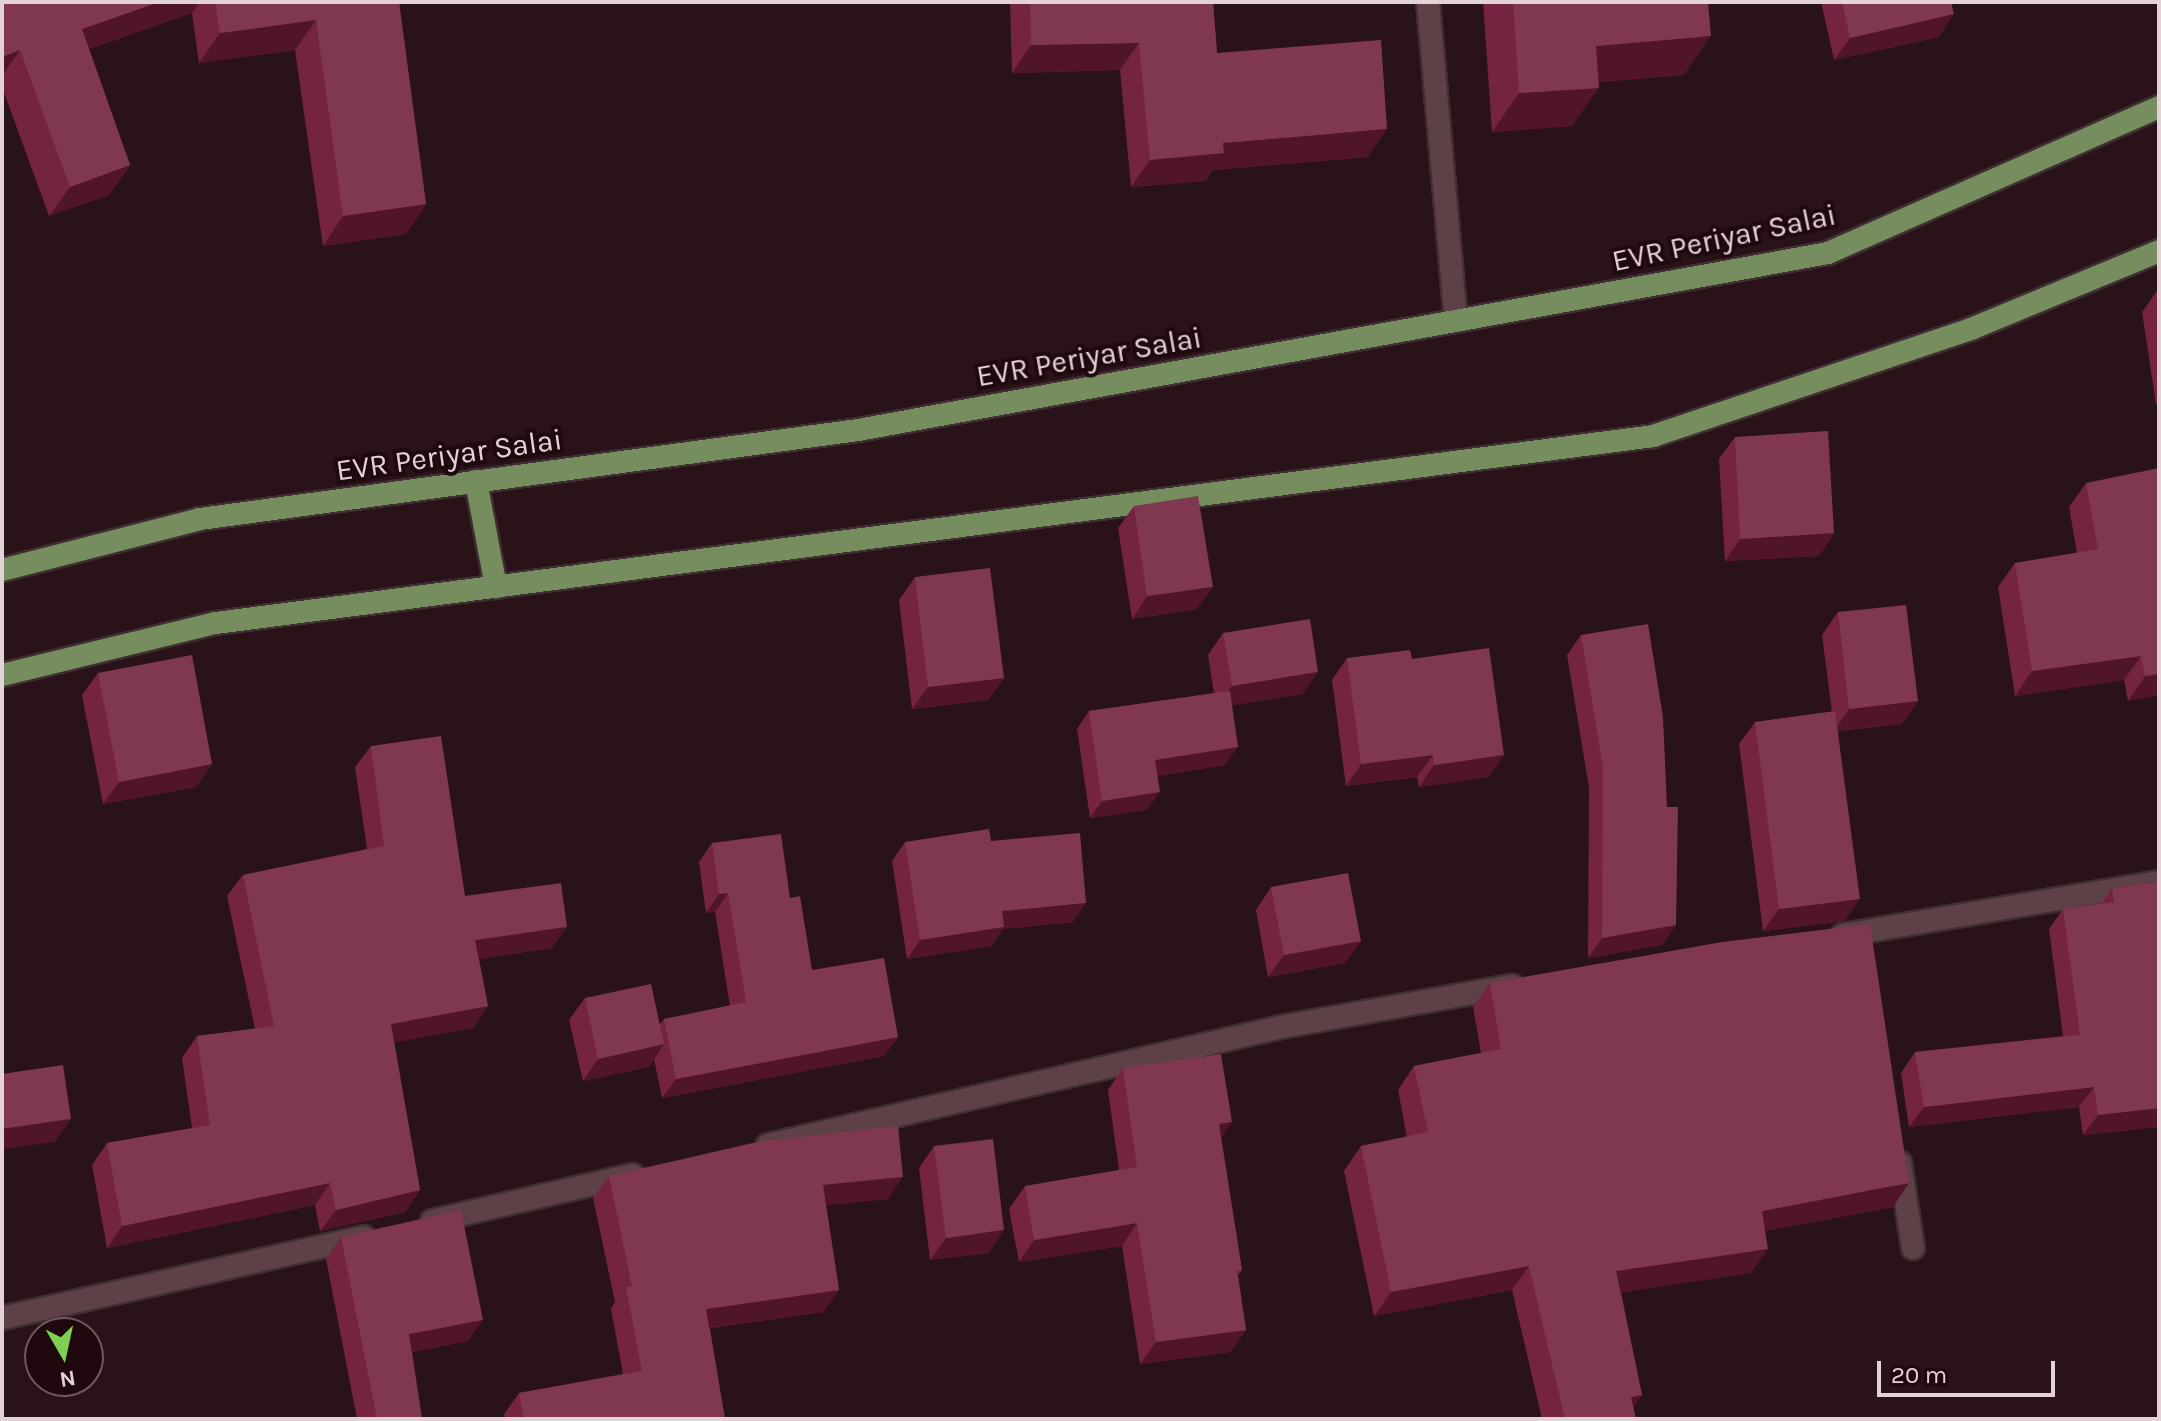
<!DOCTYPE html>
<style>
body{margin:0}
#map{position:relative;width:2161px;height:1421px;overflow:hidden;background:#291218;font-family:Karla,sans-serif}
div>[style]{position:absolute}
.roads{filter:drop-shadow(2px 0 #3f2f32) drop-shadow(-2px 0 #3f2f32) drop-shadow(0 2px #3f2f32) drop-shadow(0 -2px #3f2f32)}
.minor>*{height:22px;margin:-11px;padding:0 11px;transform-origin:11px;border-radius:11px;background:#5d4147}
.primary>*{height:22px;margin:-11px;padding:0 11px;transform-origin:11px;border-radius:11px;background:#768d5e}
.wall>*{inset:0;background:#742440}
.shaded-wall>*{inset:0;background:#511529}
.building>*{inset:0;background:#803750}
span{translate:-50% -50%;white-space:nowrap;text-align:center;line-height:1.15;-webkit-text-stroke:8px #1f090f;paint-order:stroke}
.street-label{font-size:30px;color:#e4d3d6}
.frame{position:absolute;inset:0;border:4px solid #e4d3d6;pointer-events:none}
.north{position:absolute;left:24px;top:1317px;width:80px;height:80px;box-sizing:border-box;background:#1f090f;border:2px solid #6e5a5f;border-radius:50%;rotate:171deg;font-size:22px;font-weight:700;line-height:32px;text-align:center;color:#e4d3d6}
.north::after{content:'';display:block;margin:auto;width:28px;height:36px;background:#7fd052;clip-path:polygon(50% 0,100% 100%,50% 72%,0 100%)}
.scale{position:absolute;left:1877px;top:1361px;width:178px;height:36px;box-sizing:border-box;border:4px solid #e4d3d6;border-top:0;padding-left:10px;font-size:24px;line-height:28px;white-space:nowrap;color:#e4d3d6;-webkit-text-stroke:6px #1f090f;paint-order:stroke}
</style>
<div id="map">
<div class="roads">
<div class="minor">
<div style="left:1428px;top:2px;width:320px;rotate:85deg"></div>
<div style="left:1843px;top:935px;width:320px;rotate:-9.5deg"></div>
<div style="left:768px;top:1145px;width:526px;rotate:-12.95deg"></div>
<div style="left:1281px;top:1027px;width:235px;rotate:-10.1deg"></div>
<div style="left:1900px;top:1163px;width:86px;rotate:81.3deg"></div>
<div style="left:432px;top:1221px;width:206px;rotate:-12.9deg"></div>
<div style="left:2px;top:1318px;width:371px;rotate:-12.6deg"></div>
</div>
<div class="primary">
<div style="left:476px;top:481px;width:108px;rotate:79.3deg"></div>
<div style="left:2px;top:570px;width:204px;rotate:-14.4deg"></div>
<div style="left:200px;top:519px;width:664px;rotate:-7.7deg"></div>
<div style="left:858px;top:430px;width:986px;rotate:-10.34deg"></div>
<div style="left:1828px;top:253px;width:362px;rotate:-23.8deg"></div>
<div style="left:2px;top:675px;width:220px;rotate:-13.7deg"></div>
<div style="left:216px;top:623px;width:1449px;rotate:-7.41deg"></div>
<div style="left:1653px;top:436px;width:336px;rotate:-18.6deg"></div>
<div style="left:1971px;top:329px;width:204px;rotate:-22.5deg"></div>
</div>
</div>
<div class="wall">
<div style="clip-path:polygon(2px 2px,399px 2px,426px 204px,406px 234px,323px 246px,295px 50px,199px 63px,192px 13px,89px 49px,130px 165px,109px 195px,49px 216px,2px 87px)"></div>
<div style="clip-path:polygon(1010px 2px,1213px 2px,1217px 53px,1368px 157px,1213px 170px,1205px 181px,1131px 187px,1120px 70px,1012px 73px)"></div>
<div style="clip-path:polygon(1483px 2px,1708px 2px,1684px 75px,1599px 82px,1572px 126px,1492px 132px)"></div>
<div style="clip-path:polygon(1821px 2px,1951px 2px,1939px 37px,1834px 60px)"></div>
<div style="clip-path:polygon(2159px 288px,2159px 404px,2156px 404px,2142px 312px)"></div>
<div style="clip-path:polygon(1735px 437px,1834px 533px,1819px 556px,1725px 561px,1719px 459px)"></div>
<div style="clip-path:polygon(2086px 483px,2159px 695px,2128px 701px,2124px 680px,2015px 696px,1998px 587px,2015px 563px,2077px 553px,2069px 507px)"></div>
<div style="clip-path:polygon(1134px 506px,1197px 609px,1132px 619px,1118px 528px)"></div>
<div style="clip-path:polygon(915px 577px,1004px 678px,988px 700px,912px 709px,899px 600px)"></div>
<div style="clip-path:polygon(1838px 612px,1918px 701px,1902px 724px,1838px 731px,1845px 921px,1763px 931px,1739px 744px,1755px 722px,1832px 712px,1822px 635px)"></div>
<div style="clip-path:polygon(1223px 633px,1303px 694px,1232px 705px,1225px 765px,1157px 776px,1147px 810px,1090px 818px,1077px 729px,1089px 711px,1214px 693px,1208px 655px)"></div>
<div style="clip-path:polygon(1581px 635px,1667px 807px,1676px 925px,1662px 945px,1588px 958px,1589px 788px,1567px 655px)"></div>
<div style="clip-path:polygon(1347px 658px,1412px 659px,1489px 777px,1419px 787px,1417px 777px,1346px 786px,1332px 680px)"></div>
<div style="clip-path:polygon(98px 673px,212px 764px,196px 787px,103px 804px,82px 695px)"></div>
<div style="clip-path:polygon(371px 746px,465px 896px,552px 948px,479px 959px,488px 1006px,473px 1028px,394px 1042px,420px 1190px,405px 1212px,320px 1231px,315px 1205px,107px 1248px,92px 1165px,107px 1143px,192px 1128px,182px 1058px,197px 1036px,255px 1029px,227px 896px,243px 875px,367px 849px,355px 767px)"></div>
<div style="clip-path:polygon(991px 841px,1073px 922px,1003px 929px,991px 946px,907px 959px,892px 861px,905px 842px)"></div>
<div style="clip-path:polygon(712px 843px,790px 898px,812px 970px,898px 1037px,884px 1056px,662px 1098px,654px 1059px,649px 1067px,583px 1081px,569px 1020px,585px 998px,660px 1024px,664px 1019px,730px 1006px,715px 912px,706px 913px,699px 862px)"></div>
<div style="clip-path:polygon(2159px 882px,2159px 1127px,2083px 1135px,2079px 1107px,1909px 1127px,1901px 1073px,1915px 1052px,2063px 1036px,2049px 929px,2063px 909px,2101px 904px,2112px 888px)"></div>
<div style="clip-path:polygon(1271px 887px,1361px 941px,1345px 963px,1268px 977px,1256px 910px)"></div>
<div style="clip-path:polygon(1490px 983px,1893px 1207px,1765px 1231px,1751px 1273px,1621px 1292px,1642px 1395px,1633px 1407px,1636px 1419px,1542px 1419px,1512px 1290px,1374px 1316px,1344px 1171px,1361px 1146px,1407px 1137px,1398px 1090px,1414px 1066px,1481px 1053px,1473px 1007px)"></div>
<div style="clip-path:polygon(1123px 1068px,1221px 1138px,1242px 1270px,1238px 1275px,1246px 1330px,1230px 1352px,1140px 1364px,1122px 1246px,1019px 1262px,1009px 1209px,1025px 1186px,1119px 1170px,1108px 1090px)"></div>
<div style="clip-path:polygon(934px 1146px,989px 1253px,930px 1260px,919px 1168px)"></div>
<div style="clip-path:polygon(609px 1176px,888px 1199px,826px 1205px,839px 1290px,823px 1312px,710px 1328px,725px 1419px,505px 1419px,504px 1414px,519px 1393px,623px 1374px,611px 1309px,615px 1302px,593px 1198px)"></div>
<div style="clip-path:polygon(341px 1237px,468px 1341px,412px 1352px,422px 1419px,357px 1419px,326px 1259px)"></div>
</div>
<div class="shaded-wall">
<div style="clip-path:polygon(159px 2px,200px 2px,192px 13px,61px 59px,82px 29px)"></div>
<div style="clip-path:polygon(1954px 14px,1939px 37px,1834px 60px,1850px 38px)"></div>
<div style="clip-path:polygon(316px 20px,295px 50px,199px 63px,220px 33px)"></div>
<div style="clip-path:polygon(1711px 36px,1684px 75px,1569px 84px,1596px 46px)"></div>
<div style="clip-path:polygon(1139px 43px,1120px 70px,1012px 73px,1031px 45px)"></div>
<div style="clip-path:polygon(20px 50px,2px 76px,2px 57px)"></div>
<div style="clip-path:polygon(1599px 88px,1572px 126px,1492px 132px,1519px 93px)"></div>
<div style="clip-path:polygon(1387px 129px,1368px 157px,1213px 170px,1205px 181px,1131px 187px,1150px 160px,1223px 143px)"></div>
<div style="clip-path:polygon(130px 165px,109px 195px,49px 216px,70px 187px)"></div>
<div style="clip-path:polygon(426px 204px,406px 234px,323px 246px,343px 216px)"></div>
<div style="clip-path:polygon(1834px 533px,1819px 556px,1725px 561px,1740px 539px)"></div>
<div style="clip-path:polygon(1213px 587px,1197px 609px,1132px 619px,1147px 596px)"></div>
<div style="clip-path:polygon(2141px 656px,2124px 680px,2015px 696px,2032px 671px)"></div>
<div style="clip-path:polygon(1318px 672px,1303px 694px,1216px 708px,1232px 686px)"></div>
<div style="clip-path:polygon(2159px 674px,2159px 695px,2128px 701px,2145px 676px)"></div>
<div style="clip-path:polygon(1004px 678px,988px 700px,912px 709px,928px 687px)"></div>
<div style="clip-path:polygon(1918px 701px,1902px 724px,1834px 731px,1849px 709px)"></div>
<div style="clip-path:polygon(1238px 747px,1225px 765px,1143px 778px,1155px 760px)"></div>
<div style="clip-path:polygon(1433px 755px,1417px 777px,1346px 786px,1361px 764px)"></div>
<div style="clip-path:polygon(1504px 755px,1489px 777px,1419px 787px,1434px 765px)"></div>
<div style="clip-path:polygon(212px 764px,196px 787px,103px 804px,119px 782px)"></div>
<div style="clip-path:polygon(1160px 792px,1147px 810px,1090px 818px,1102px 801px)"></div>
<div style="clip-path:polygon(728px 893px,715px 912px,706px 913px,719px 894px)"></div>
<div style="clip-path:polygon(1860px 899px,1845px 921px,1763px 931px,1779px 909px)"></div>
<div style="clip-path:polygon(1086px 903px,1073px 922px,1003px 929px,991px 946px,907px 959px,920px 940px,1002px 911px)"></div>
<div style="clip-path:polygon(1676px 925px,1662px 945px,1588px 958px,1602px 938px)"></div>
<div style="clip-path:polygon(567px 927px,552px 948px,460px 962px,475px 940px)"></div>
<div style="clip-path:polygon(1361px 941px,1345px 963px,1268px 977px,1284px 955px)"></div>
<div style="clip-path:polygon(488px 1006px,473px 1028px,376px 1046px,391px 1024px)"></div>
<div style="clip-path:polygon(898px 1037px,884px 1056px,662px 1098px,676px 1079px)"></div>
<div style="clip-path:polygon(664px 1044px,649px 1067px,583px 1081px,598px 1059px)"></div>
<div style="clip-path:polygon(2094px 1087px,2079px 1107px,1909px 1127px,1924px 1107px)"></div>
<div style="clip-path:polygon(2159px 1108px,2159px 1127px,2083px 1135px,2098px 1115px)"></div>
<div style="clip-path:polygon(71px 1119px,55px 1142px,2px 1149px,2px 1129px)"></div>
<div style="clip-path:polygon(1232px 1122px,1217px 1144px,1219px 1124px)"></div>
<div style="clip-path:polygon(903px 1177px,888px 1199px,807px 1207px,823px 1185px)"></div>
<div style="clip-path:polygon(330px 1183px,315px 1205px,107px 1248px,122px 1226px)"></div>
<div style="clip-path:polygon(1909px 1183px,1893px 1207px,1745px 1235px,1762px 1211px)"></div>
<div style="clip-path:polygon(420px 1190px,405px 1212px,320px 1231px,336px 1210px)"></div>
<div style="clip-path:polygon(1137px 1223px,1122px 1246px,1019px 1262px,1034px 1240px)"></div>
<div style="clip-path:polygon(1004px 1230px,989px 1253px,930px 1260px,946px 1238px)"></div>
<div style="clip-path:polygon(1768px 1249px,1751px 1273px,1599px 1296px,1616px 1271px)"></div>
<div style="clip-path:polygon(1529px 1266px,1512px 1290px,1374px 1316px,1391px 1292px)"></div>
<div style="clip-path:polygon(839px 1290px,823px 1312px,691px 1330px,706px 1309px)"></div>
<div style="clip-path:polygon(483px 1320px,468px 1341px,394px 1355px,409px 1334px)"></div>
<div style="clip-path:polygon(1246px 1330px,1230px 1352px,1140px 1364px,1156px 1342px)"></div>
<div style="clip-path:polygon(1642px 1395px,1625px 1419px,1631px 1397px)"></div>
</div>
<div class="building">
<div style="clip-path:polygon(2px 2px,159px 2px,82px 29px,130px 165px,70px 187px,20px 50px,2px 57px)"></div>
<div style="clip-path:polygon(215px 2px,399px 2px,426px 204px,343px 216px,316px 20px,220px 33px)"></div>
<div style="clip-path:polygon(1030px 2px,1213px 2px,1217px 53px,1381px 40px,1387px 129px,1223px 143px,1224px 153px,1150px 160px,1139px 43px,1031px 45px)"></div>
<div style="clip-path:polygon(1513px 2px,1708px 2px,1711px 36px,1596px 46px,1599px 88px,1519px 93px)"></div>
<div style="clip-path:polygon(1842px 2px,1951px 2px,1954px 14px,1850px 38px)"></div>
<div style="clip-path:polygon(1828px 431px,1834px 533px,1740px 539px,1735px 437px)"></div>
<div style="clip-path:polygon(2159px 468px,2159px 674px,2145px 676px,2141px 656px,2032px 671px,2015px 563px,2098px 549px,2086px 483px)"></div>
<div style="clip-path:polygon(1198px 496px,1213px 587px,1147px 596px,1134px 506px)"></div>
<div style="clip-path:polygon(990px 568px,1004px 678px,928px 687px,915px 577px)"></div>
<div style="clip-path:polygon(1906px 605px,1918px 701px,1849px 709px,1838px 612px)"></div>
<div style="clip-path:polygon(1310px 619px,1318px 672px,1232px 686px,1223px 633px)"></div>
<div style="clip-path:polygon(1648px 624px,1663px 717px,1667px 807px,1678px 807px,1676px 925px,1602px 938px,1603px 768px,1581px 635px)"></div>
<div style="clip-path:polygon(1489px 648px,1504px 755px,1434px 765px,1433px 755px,1361px 764px,1347px 658px,1410px 650px,1412px 659px)"></div>
<div style="clip-path:polygon(192px 655px,212px 764px,119px 782px,98px 673px)"></div>
<div style="clip-path:polygon(1230px 691px,1238px 747px,1155px 760px,1160px 792px,1102px 801px,1089px 711px)"></div>
<div style="clip-path:polygon(1835px 711px,1860px 899px,1779px 909px,1755px 722px)"></div>
<div style="clip-path:polygon(441px 736px,465px 896px,561px 883px,567px 927px,475px 940px,488px 1006px,391px 1024px,420px 1190px,336px 1210px,330px 1183px,122px 1226px,107px 1143px,210px 1125px,197px 1036px,274px 1026px,243px 875px,384px 846px,371px 746px)"></div>
<div style="clip-path:polygon(989px 829px,991px 841px,1080px 833px,1086px 903px,1002px 911px,1004px 927px,920px 940px,905px 842px)"></div>
<div style="clip-path:polygon(781px 834px,790px 898px,800px 896px,812px 970px,884px 958px,898px 1037px,676px 1079px,664px 1019px,746px 1002px,728px 893px,719px 894px,712px 843px)"></div>
<div style="clip-path:polygon(1348px 873px,1361px 941px,1284px 955px,1271px 887px)"></div>
<div style="clip-path:polygon(2159px 882px,2159px 1108px,2098px 1115px,2094px 1087px,1924px 1107px,1915px 1052px,2080px 1035px,2063px 909px,2114px 902px,2112px 888px)"></div>
<div style="clip-path:polygon(1870px 924px,1909px 1183px,1762px 1211px,1768px 1249px,1616px 1271px,1642px 1395px,1631px 1397px,1636px 1419px,1565px 1419px,1529px 1266px,1391px 1292px,1361px 1146px,1428px 1132px,1414px 1066px,1501px 1049px,1490px 983px,1722px 942px)"></div>
<div style="clip-path:polygon(651px 984px,664px 1044px,598px 1059px,585px 998px)"></div>
<div style="clip-path:polygon(1221px 1054px,1232px 1122px,1219px 1124px,1242px 1270px,1237px 1270px,1246px 1330px,1156px 1342px,1137px 1223px,1034px 1240px,1025px 1186px,1137px 1167px,1123px 1068px)"></div>
<div style="clip-path:polygon(63px 1065px,71px 1119px,2px 1129px,2px 1074px)"></div>
<div style="clip-path:polygon(898px 1126px,903px 1177px,823px 1185px,839px 1290px,706px 1309px,725px 1419px,524px 1419px,519px 1393px,642px 1371px,626px 1287px,632px 1286px,609px 1176px,757px 1142px)"></div>
<div style="clip-path:polygon(993px 1139px,1004px 1230px,946px 1238px,934px 1146px)"></div>
<div style="clip-path:polygon(461px 1210px,483px 1320px,409px 1334px,422px 1419px,377px 1419px,341px 1237px)"></div>
</div>
<div class="street-label">
<span style="left:1724px;top:238px;rotate:-12deg">EVR Periyar Salai</span>
<span style="left:1089px;top:357px;rotate:-10deg">EVR Periyar Salai</span>
<span style="left:449px;top:455px;rotate:-8deg">EVR Periyar Salai</span>
</div>
<div class="frame"></div>
<div class="north">N</div>
<div class="scale">20 m</div>
</div>
